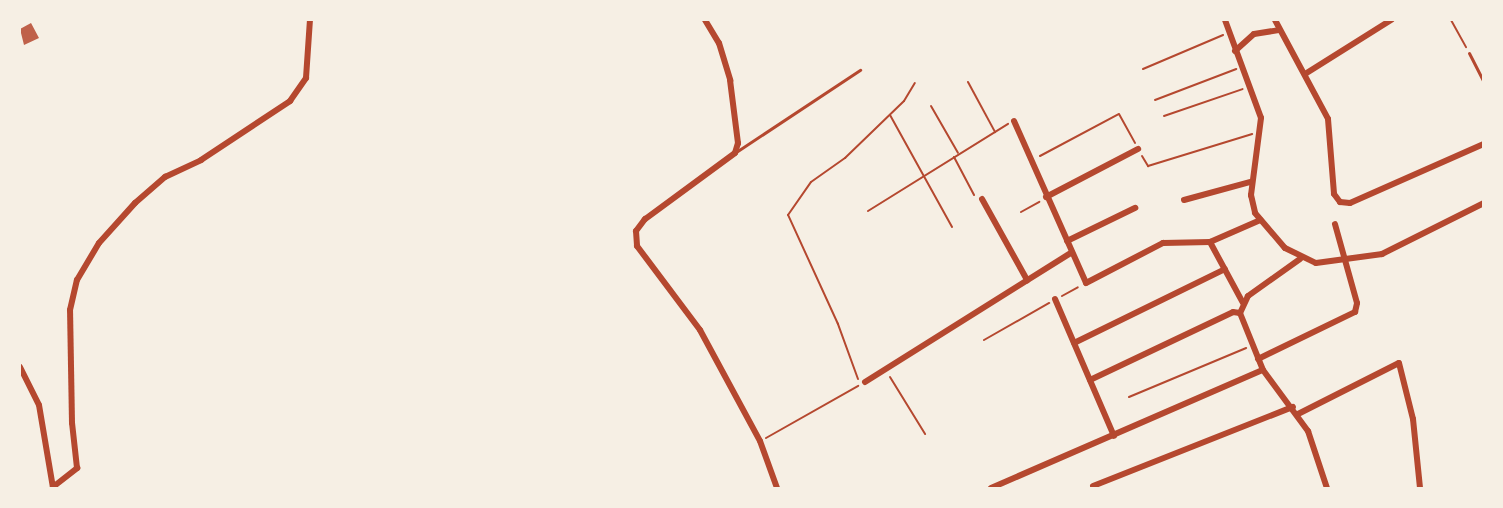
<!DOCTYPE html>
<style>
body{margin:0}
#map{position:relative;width:1503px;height:508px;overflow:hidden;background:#f6efe4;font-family:Karla,sans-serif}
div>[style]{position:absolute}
.building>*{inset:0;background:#bf614a}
.path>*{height:2px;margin:-1px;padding:0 1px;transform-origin:1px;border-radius:1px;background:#b5482f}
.service>*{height:3px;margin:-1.5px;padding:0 1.5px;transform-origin:1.5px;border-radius:1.5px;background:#b5482f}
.minor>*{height:6px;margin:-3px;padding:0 3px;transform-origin:3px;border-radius:3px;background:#b5482f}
span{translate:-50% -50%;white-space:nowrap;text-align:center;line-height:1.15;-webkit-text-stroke:4.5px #f6efe4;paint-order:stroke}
.frame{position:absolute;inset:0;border:21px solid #f6efe4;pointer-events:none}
</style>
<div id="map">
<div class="building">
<div style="clip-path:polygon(31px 23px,39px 38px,24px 45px,20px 29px)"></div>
</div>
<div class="path">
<div style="left:1451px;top:20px;width:31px;rotate:61deg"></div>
<div style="left:1143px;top:69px;width:87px;rotate:-23deg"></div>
<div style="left:968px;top:82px;width:57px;rotate:61.6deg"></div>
<div style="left:1155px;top:100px;width:87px;rotate:-20.9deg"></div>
<div style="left:931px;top:106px;width:54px;rotate:60.1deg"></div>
<div style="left:890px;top:115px;width:128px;rotate:61deg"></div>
<div style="left:1164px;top:116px;width:83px;rotate:-18.9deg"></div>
<div style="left:1040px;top:156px;width:89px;rotate:-28deg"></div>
<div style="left:1119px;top:114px;width:33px;rotate:61deg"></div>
<div style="left:1142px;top:156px;width:12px;rotate:59deg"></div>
<div style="left:1148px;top:166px;width:109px;rotate:-17.1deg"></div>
<div style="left:954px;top:157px;width:43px;rotate:62.2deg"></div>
<div style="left:868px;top:211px;width:165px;rotate:-31.9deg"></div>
<div style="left:1021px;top:212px;width:21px;rotate:-29deg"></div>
<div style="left:1062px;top:296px;width:18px;rotate:-29deg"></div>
<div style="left:984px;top:340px;width:75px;rotate:-29.6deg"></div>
<div style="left:890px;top:377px;width:67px;rotate:58.4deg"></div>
<div style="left:858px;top:379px;width:59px;rotate:-110deg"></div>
<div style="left:838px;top:324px;width:120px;rotate:-114.6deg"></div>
<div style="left:788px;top:215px;width:40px;rotate:-55.1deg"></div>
<div style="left:811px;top:182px;width:42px;rotate:-35.2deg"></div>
<div style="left:845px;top:158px;width:82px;rotate:-44deg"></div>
<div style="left:904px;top:101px;width:21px;rotate:-59deg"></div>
<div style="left:1129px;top:397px;width:127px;rotate:-22.7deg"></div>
<div style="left:766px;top:438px;width:106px;rotate:-29.5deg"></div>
</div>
<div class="service">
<div style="left:1469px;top:53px;width:34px;rotate:63deg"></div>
<div style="left:736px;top:152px;width:149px;rotate:-33.5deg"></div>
</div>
<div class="minor">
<div style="left:705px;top:20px;width:27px;rotate:59deg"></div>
<div style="left:719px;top:43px;width:39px;rotate:73deg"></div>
<div style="left:730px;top:80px;width:64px;rotate:82.8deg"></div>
<div style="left:738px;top:143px;width:10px;rotate:107deg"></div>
<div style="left:735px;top:153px;width:112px;rotate:143.7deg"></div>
<div style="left:645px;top:219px;width:15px;rotate:127deg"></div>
<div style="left:636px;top:231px;width:15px;rotate:86deg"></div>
<div style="left:637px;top:246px;width:105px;rotate:53.1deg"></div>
<div style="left:700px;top:330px;width:126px;rotate:61.6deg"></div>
<div style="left:760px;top:441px;width:50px;rotate:70.1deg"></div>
<div style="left:1225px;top:20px;width:104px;rotate:69.8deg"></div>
<div style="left:1261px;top:118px;width:78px;rotate:97.4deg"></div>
<div style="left:1251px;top:195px;width:18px;rotate:77deg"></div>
<div style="left:1255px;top:213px;width:46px;rotate:49.4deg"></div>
<div style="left:1285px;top:248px;width:34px;rotate:26deg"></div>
<div style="left:1316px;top:263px;width:67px;rotate:-7.8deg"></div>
<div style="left:1382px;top:254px;width:114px;rotate:-26.6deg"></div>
<div style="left:1275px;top:20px;width:112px;rotate:61.8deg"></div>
<div style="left:1328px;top:119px;width:75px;rotate:85.4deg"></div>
<div style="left:1334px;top:194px;width:10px;rotate:53deg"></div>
<div style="left:1340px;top:202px;width:10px;rotate:6deg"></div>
<div style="left:1350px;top:203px;width:146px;rotate:-23.8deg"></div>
<div style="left:1235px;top:51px;width:25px;rotate:-42deg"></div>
<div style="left:1254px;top:34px;width:25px;rotate:-9deg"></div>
<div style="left:1305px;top:74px;width:102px;rotate:-32.1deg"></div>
<div style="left:1014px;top:121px;width:177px;rotate:66deg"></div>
<div style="left:1086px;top:283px;width:87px;rotate:-27.5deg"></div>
<div style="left:1163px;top:243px;width:47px;rotate:-1.2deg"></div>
<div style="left:1210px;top:242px;width:55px;rotate:-23.7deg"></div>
<div style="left:1046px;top:197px;width:104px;rotate:-27.6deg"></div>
<div style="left:982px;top:199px;width:93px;rotate:60.9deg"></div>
<div style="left:1184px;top:200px;width:68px;rotate:-15.3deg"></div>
<div style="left:1067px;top:241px;width:76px;rotate:-25.9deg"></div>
<div style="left:1210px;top:242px;width:69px;rotate:61.6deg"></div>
<div style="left:1300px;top:259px;width:64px;rotate:144.6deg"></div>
<div style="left:1248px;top:296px;width:19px;rotate:115deg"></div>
<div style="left:1240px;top:313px;width:61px;rotate:68deg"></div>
<div style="left:1263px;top:370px;width:76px;rotate:53.6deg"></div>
<div style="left:1308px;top:431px;width:60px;rotate:71.6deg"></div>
<div style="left:1055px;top:299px;width:149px;rotate:66.7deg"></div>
<div style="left:1074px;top:343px;width:168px;rotate:-26.1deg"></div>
<div style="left:1258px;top:359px;width:108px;rotate:-25.9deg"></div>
<div style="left:1355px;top:312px;width:9px;rotate:-77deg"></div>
<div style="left:1357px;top:303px;width:82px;rotate:-105.6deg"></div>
<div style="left:20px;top:367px;width:42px;rotate:63.4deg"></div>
<div style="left:39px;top:405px;width:84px;rotate:80.4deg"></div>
<div style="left:1090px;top:380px;width:158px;rotate:-25.4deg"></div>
<div style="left:1233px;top:312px;width:7px;rotate:8deg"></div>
<div style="left:865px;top:382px;width:244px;rotate:-32.1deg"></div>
<div style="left:1298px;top:414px;width:113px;rotate:-26.8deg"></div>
<div style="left:1399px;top:363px;width:58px;rotate:76deg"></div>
<div style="left:1413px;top:419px;width:69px;rotate:84.2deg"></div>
<div style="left:1093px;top:486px;width:215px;rotate:-21.6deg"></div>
<div style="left:53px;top:487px;width:31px;rotate:-38deg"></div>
<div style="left:77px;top:468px;width:45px;rotate:-96.3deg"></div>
<div style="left:72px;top:423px;width:113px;rotate:-91deg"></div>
<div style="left:70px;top:310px;width:31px;rotate:-77deg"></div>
<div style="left:77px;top:280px;width:43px;rotate:-59.3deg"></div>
<div style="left:99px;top:243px;width:54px;rotate:-48deg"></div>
<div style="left:135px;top:203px;width:40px;rotate:-41deg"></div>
<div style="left:165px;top:177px;width:40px;rotate:-25deg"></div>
<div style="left:201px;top:160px;width:107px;rotate:-33.5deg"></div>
<div style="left:290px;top:101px;width:28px;rotate:-55deg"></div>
<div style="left:306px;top:78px;width:58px;rotate:-86.1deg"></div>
<div style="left:991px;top:488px;width:296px;rotate:-23.5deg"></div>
</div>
<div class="frame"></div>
</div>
